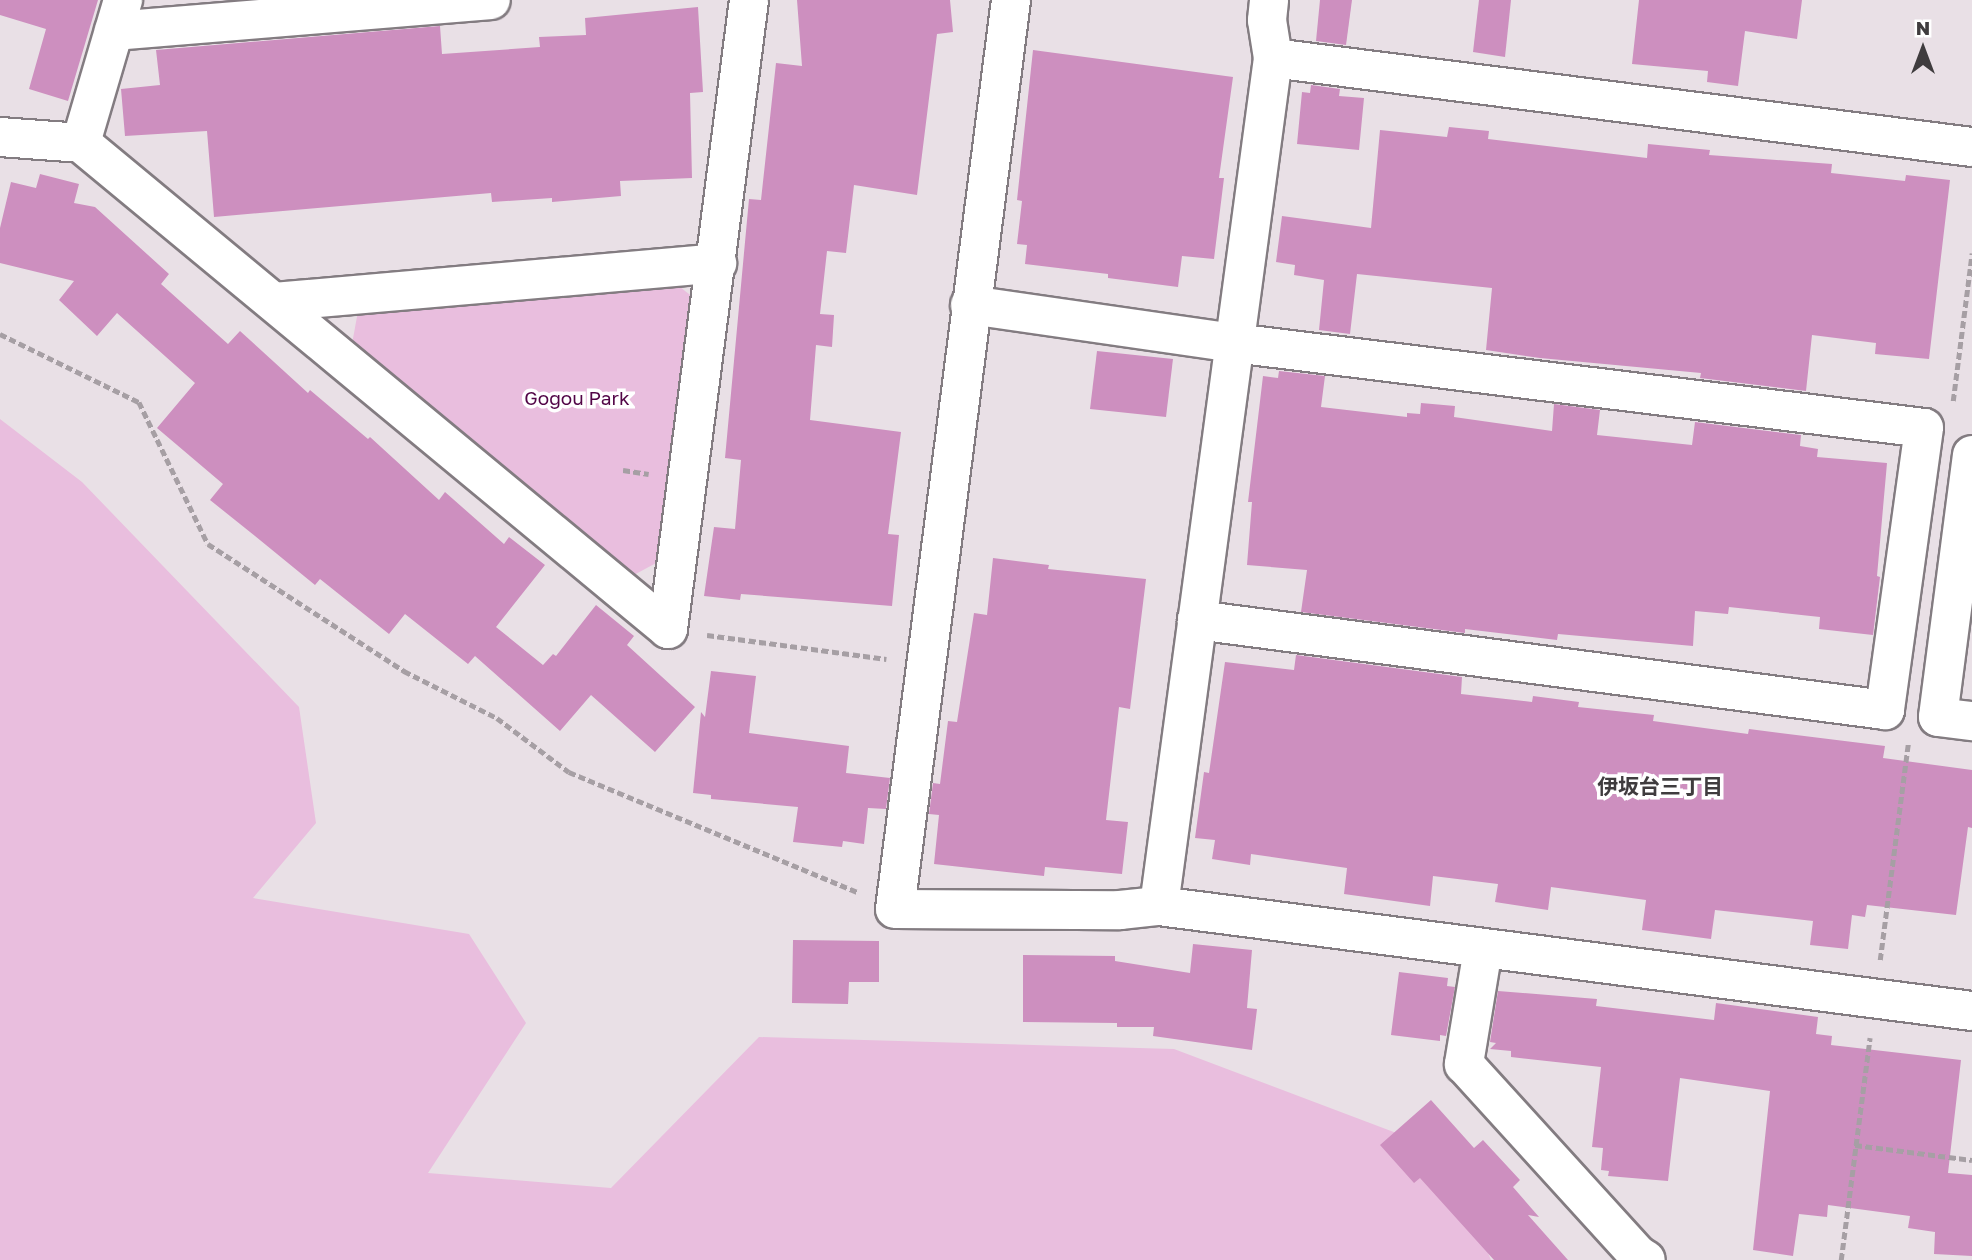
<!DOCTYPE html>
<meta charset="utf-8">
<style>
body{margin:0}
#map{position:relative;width:1972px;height:1260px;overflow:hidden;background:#e9e0e6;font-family:"Golos Text","Noto Sans JP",sans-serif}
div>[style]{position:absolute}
.green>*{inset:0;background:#e9bede}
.building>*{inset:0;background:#cd8fbf}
.path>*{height:4.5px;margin-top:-2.25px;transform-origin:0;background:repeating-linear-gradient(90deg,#a69fa4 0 7px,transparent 0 10.5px)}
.roads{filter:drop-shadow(2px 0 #837c81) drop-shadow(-2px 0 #837c81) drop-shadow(0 2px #837c81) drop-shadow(0 -2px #837c81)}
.minor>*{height:38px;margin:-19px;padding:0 19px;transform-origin:19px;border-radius:19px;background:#fff}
span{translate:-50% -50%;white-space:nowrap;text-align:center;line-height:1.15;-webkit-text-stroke:7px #fff;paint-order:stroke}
.park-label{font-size:19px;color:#520547}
.neighbourhood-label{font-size:21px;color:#3f3c3e;font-weight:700}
.north{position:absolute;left:1888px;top:14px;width:70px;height:70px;-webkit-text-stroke:5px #fff;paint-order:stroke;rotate:0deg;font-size:19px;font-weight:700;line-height:28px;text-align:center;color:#3f3c3e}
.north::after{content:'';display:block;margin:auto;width:24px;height:32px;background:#3f3c3e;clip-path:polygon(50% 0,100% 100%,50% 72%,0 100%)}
</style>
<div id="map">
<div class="green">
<div style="clip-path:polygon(680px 287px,694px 298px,658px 562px,632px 576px,352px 344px,358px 311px)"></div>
<div style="clip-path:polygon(0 419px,82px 482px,299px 707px,316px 823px,253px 898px,469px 934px,526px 1023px,428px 1173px,611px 1188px,759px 1037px,1174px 1049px,1444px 1151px,1491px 1260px,0 1260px)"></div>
</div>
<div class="building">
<div style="clip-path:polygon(0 0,98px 0,68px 101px,29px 89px,46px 29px,0 15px)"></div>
<div style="clip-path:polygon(797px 0,950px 0,953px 32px,937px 34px,917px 195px,854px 185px,846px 253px,827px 251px,820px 314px,834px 315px,832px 347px,816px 345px,810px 420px,901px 432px,888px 534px,899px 535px,892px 606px,741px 594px,740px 600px,704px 596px,714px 527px,735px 529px,741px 460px,725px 458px,749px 199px,761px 200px,776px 63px,802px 66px)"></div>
<div style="clip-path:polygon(1320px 0,1352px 0,1346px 45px,1316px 41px)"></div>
<div style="clip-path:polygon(1479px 0,1511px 0,1505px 57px,1473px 52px)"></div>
<div style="clip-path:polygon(1639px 0,1802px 0,1797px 39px,1745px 31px,1738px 86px,1707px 82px,1708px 71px,1632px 64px)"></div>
<div style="clip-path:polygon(698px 7px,703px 92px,690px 93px,692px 178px,620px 181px,621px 196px,552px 202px,552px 198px,492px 202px,491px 193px,214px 217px,207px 131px,125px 136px,121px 89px,160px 85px,156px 50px,440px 26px,442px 54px,540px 47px,539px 37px,586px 35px,585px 18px)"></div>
<div style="clip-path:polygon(1033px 50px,1233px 77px,1219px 178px,1224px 178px,1214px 259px,1182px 256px,1178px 287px,1108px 278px,1108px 274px,1025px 264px,1027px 245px,1017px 244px,1022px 201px,1017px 200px)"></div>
<div style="clip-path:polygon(1311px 85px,1340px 89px,1339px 96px,1364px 98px,1359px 150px,1297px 144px,1302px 92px,1310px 93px)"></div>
<div style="clip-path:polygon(1449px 127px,1489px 131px,1488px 139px,1647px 158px,1648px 144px,1710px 150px,1709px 155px,1832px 164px,1831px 173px,1905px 181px,1906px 175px,1950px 180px,1929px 359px,1875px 354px,1876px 343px,1812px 335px,1806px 391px,1700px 378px,1701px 373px,1540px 358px,1486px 350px,1492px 288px,1357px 274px,1350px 334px,1319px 330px,1324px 280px,1294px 275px,1295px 265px,1276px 262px,1282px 216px,1371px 228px,1380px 130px,1447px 137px)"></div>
<div style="clip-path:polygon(40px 174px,79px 184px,74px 203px,95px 207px,169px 274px,161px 284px,228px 344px,240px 331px,308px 393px,310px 390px,368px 439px,370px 437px,439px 500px,445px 492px,504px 544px,509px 537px,545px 565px,496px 627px,543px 665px,553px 654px,556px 656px,596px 605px,634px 636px,627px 645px,695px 707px,655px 752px,591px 695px,560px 731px,475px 656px,468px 664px,405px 614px,389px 634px,320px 579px,315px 585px,255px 536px,210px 500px,223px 484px,157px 428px,195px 383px,117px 313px,97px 336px,59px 300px,74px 281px,0 263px,0 228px,11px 182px,36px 188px)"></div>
<div style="clip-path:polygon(1097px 351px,1173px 359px,1166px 417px,1090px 409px)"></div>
<div style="clip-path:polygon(1279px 371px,1325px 376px,1321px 407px,1407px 417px,1407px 413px,1420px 414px,1421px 403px,1455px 406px,1454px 417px,1552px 431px,1554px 404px,1600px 410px,1597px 435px,1692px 445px,1695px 422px,1801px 435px,1800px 446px,1818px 449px,1817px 457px,1887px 463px,1877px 576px,1880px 577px,1873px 635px,1819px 629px,1820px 617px,1729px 607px,1728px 614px,1695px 611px,1693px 646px,1558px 634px,1557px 640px,1465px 629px,1465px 633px,1301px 612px,1307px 570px,1247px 565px,1252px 502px,1248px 502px,1263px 376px,1278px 378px)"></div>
<div style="clip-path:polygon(993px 558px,1049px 565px,1048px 569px,1146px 579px,1130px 709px,1119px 707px,1106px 820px,1128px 822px,1122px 874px,1045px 867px,1044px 876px,934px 864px,939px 815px,929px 814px,933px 783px,940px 784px,948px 721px,957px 722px,974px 613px,987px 615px)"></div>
<div style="clip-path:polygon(1296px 655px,1462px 677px,1461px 694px,1532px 702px,1533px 696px,1579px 702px,1578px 707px,1654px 715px,1653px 721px,1748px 734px,1749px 729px,1885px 746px,1883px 758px,1972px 770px,1972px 828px,1968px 827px,1956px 915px,1867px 905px,1865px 917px,1852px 915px,1848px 949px,1810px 945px,1813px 921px,1715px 910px,1711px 939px,1642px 930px,1646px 900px,1551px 887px,1548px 910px,1495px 902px,1498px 884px,1433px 876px,1430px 906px,1344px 894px,1347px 868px,1251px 854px,1250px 865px,1212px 859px,1215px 840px,1195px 838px,1204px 772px,1209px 773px,1225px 662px,1294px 670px)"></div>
<div style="clip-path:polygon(711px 671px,756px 676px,749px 733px,849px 746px,846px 773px,890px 778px,886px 809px,868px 808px,864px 844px,843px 841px,842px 847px,793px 842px,798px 807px,711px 799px,711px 795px,693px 793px,701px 712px,705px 717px)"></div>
<div style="clip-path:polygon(793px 940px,879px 941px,879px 982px,849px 982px,848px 1004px,792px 1003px)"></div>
<div style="clip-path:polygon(1193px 944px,1252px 950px,1247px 1008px,1257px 1009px,1252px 1050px,1153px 1036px,1154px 1027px,1117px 1027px,1117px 1023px,1023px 1022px,1023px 955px,1115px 956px,1115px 961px,1190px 973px)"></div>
<div style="clip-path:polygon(1399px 972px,1448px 978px,1447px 986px,1455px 987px,1446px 1036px,1440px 1035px,1440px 1041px,1391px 1035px)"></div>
<div style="clip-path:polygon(1498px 991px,1597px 999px,1596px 1006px,1714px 1020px,1716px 1003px,1818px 1017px,1816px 1034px,1832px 1036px,1831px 1045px,1961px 1060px,1948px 1173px,1972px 1175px,1972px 1256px,1934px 1254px,1935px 1232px,1908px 1228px,1910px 1216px,1828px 1205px,1827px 1217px,1799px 1214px,1793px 1256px,1753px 1250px,1770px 1091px,1680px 1078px,1668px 1181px,1608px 1176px,1609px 1171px,1601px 1170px,1603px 1148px,1592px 1147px,1601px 1067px,1511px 1057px,1511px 1051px,1490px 1049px,1496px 1043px,1490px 1042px)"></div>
<div style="clip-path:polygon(1431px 1100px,1474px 1148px,1483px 1140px,1520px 1180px,1513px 1187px,1539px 1217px,1528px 1215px,1568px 1260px,1494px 1260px,1420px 1178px,1414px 1183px,1380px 1145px)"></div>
</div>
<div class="path">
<div style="left:0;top:334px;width:155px;rotate:26.1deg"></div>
<div style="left:139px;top:402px;width:158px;rotate:64.1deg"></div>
<div style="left:208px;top:544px;width:234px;rotate:32.9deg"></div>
<div style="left:404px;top:671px;width:104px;rotate:26.8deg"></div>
<div style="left:497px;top:718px;width:90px;rotate:36.9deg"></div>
<div style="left:569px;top:772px;width:312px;rotate:22.6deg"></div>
<div style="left:1953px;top:401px;width:149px;rotate:-82.7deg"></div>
<div style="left:623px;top:470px;width:26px;rotate:9deg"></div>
<div style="left:707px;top:635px;width:181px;rotate:7.6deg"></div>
<div style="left:1880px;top:960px;width:219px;rotate:-82.6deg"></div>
<div style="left:1855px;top:1145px;width:118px;rotate:7.3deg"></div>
<div style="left:1841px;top:1260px;width:224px;rotate:-82.6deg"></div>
</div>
<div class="roads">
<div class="minor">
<div style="left:123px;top:0;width:149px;rotate:106.4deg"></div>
<div style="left:81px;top:143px;width:762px;rotate:39.62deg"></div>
<div style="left:1011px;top:0;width:916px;rotate:97.27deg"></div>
<div style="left:895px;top:909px;width:225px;rotate:0.3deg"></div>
<div style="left:1120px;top:910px;width:39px;rotate:-6deg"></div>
<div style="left:1159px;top:906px;width:820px;rotate:7.36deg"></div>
<div style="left:114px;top:31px;width:378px;rotate:-4.7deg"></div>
<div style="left:1273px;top:58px;width:705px;rotate:7.26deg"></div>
<div style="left:0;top:137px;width:81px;rotate:4.2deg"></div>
<div style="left:274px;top:302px;width:445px;rotate:-5deg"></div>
<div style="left:970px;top:305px;width:267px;rotate:8.2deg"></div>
<div style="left:1234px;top:343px;width:695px;rotate:7.02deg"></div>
<div style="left:1924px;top:428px;width:285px;rotate:97.9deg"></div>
<div style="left:1885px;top:710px;width:694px;rotate:-172.55deg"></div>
<div style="left:1972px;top:455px;width:264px;rotate:97.4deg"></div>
<div style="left:1938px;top:717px;width:34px;rotate:7deg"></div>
<div style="left:668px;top:629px;width:634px;rotate:-82.66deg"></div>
<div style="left:1159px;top:906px;width:856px;rotate:-82.34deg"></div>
<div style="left:1273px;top:58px;width:38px;rotate:-99deg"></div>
<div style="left:1267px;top:20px;width:20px;rotate:-84deg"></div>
<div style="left:1483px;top:949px;width:117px;rotate:99.4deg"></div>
<div style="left:1464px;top:1064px;width:258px;rotate:47.7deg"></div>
<div style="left:1638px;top:1255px;width:9px;rotate:32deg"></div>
</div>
</div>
<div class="park-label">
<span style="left:577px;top:398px">Gogou Park</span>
</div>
<div class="neighbourhood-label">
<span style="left:1660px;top:786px">伊坂台三丁目</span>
</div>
<div class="north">N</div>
</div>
